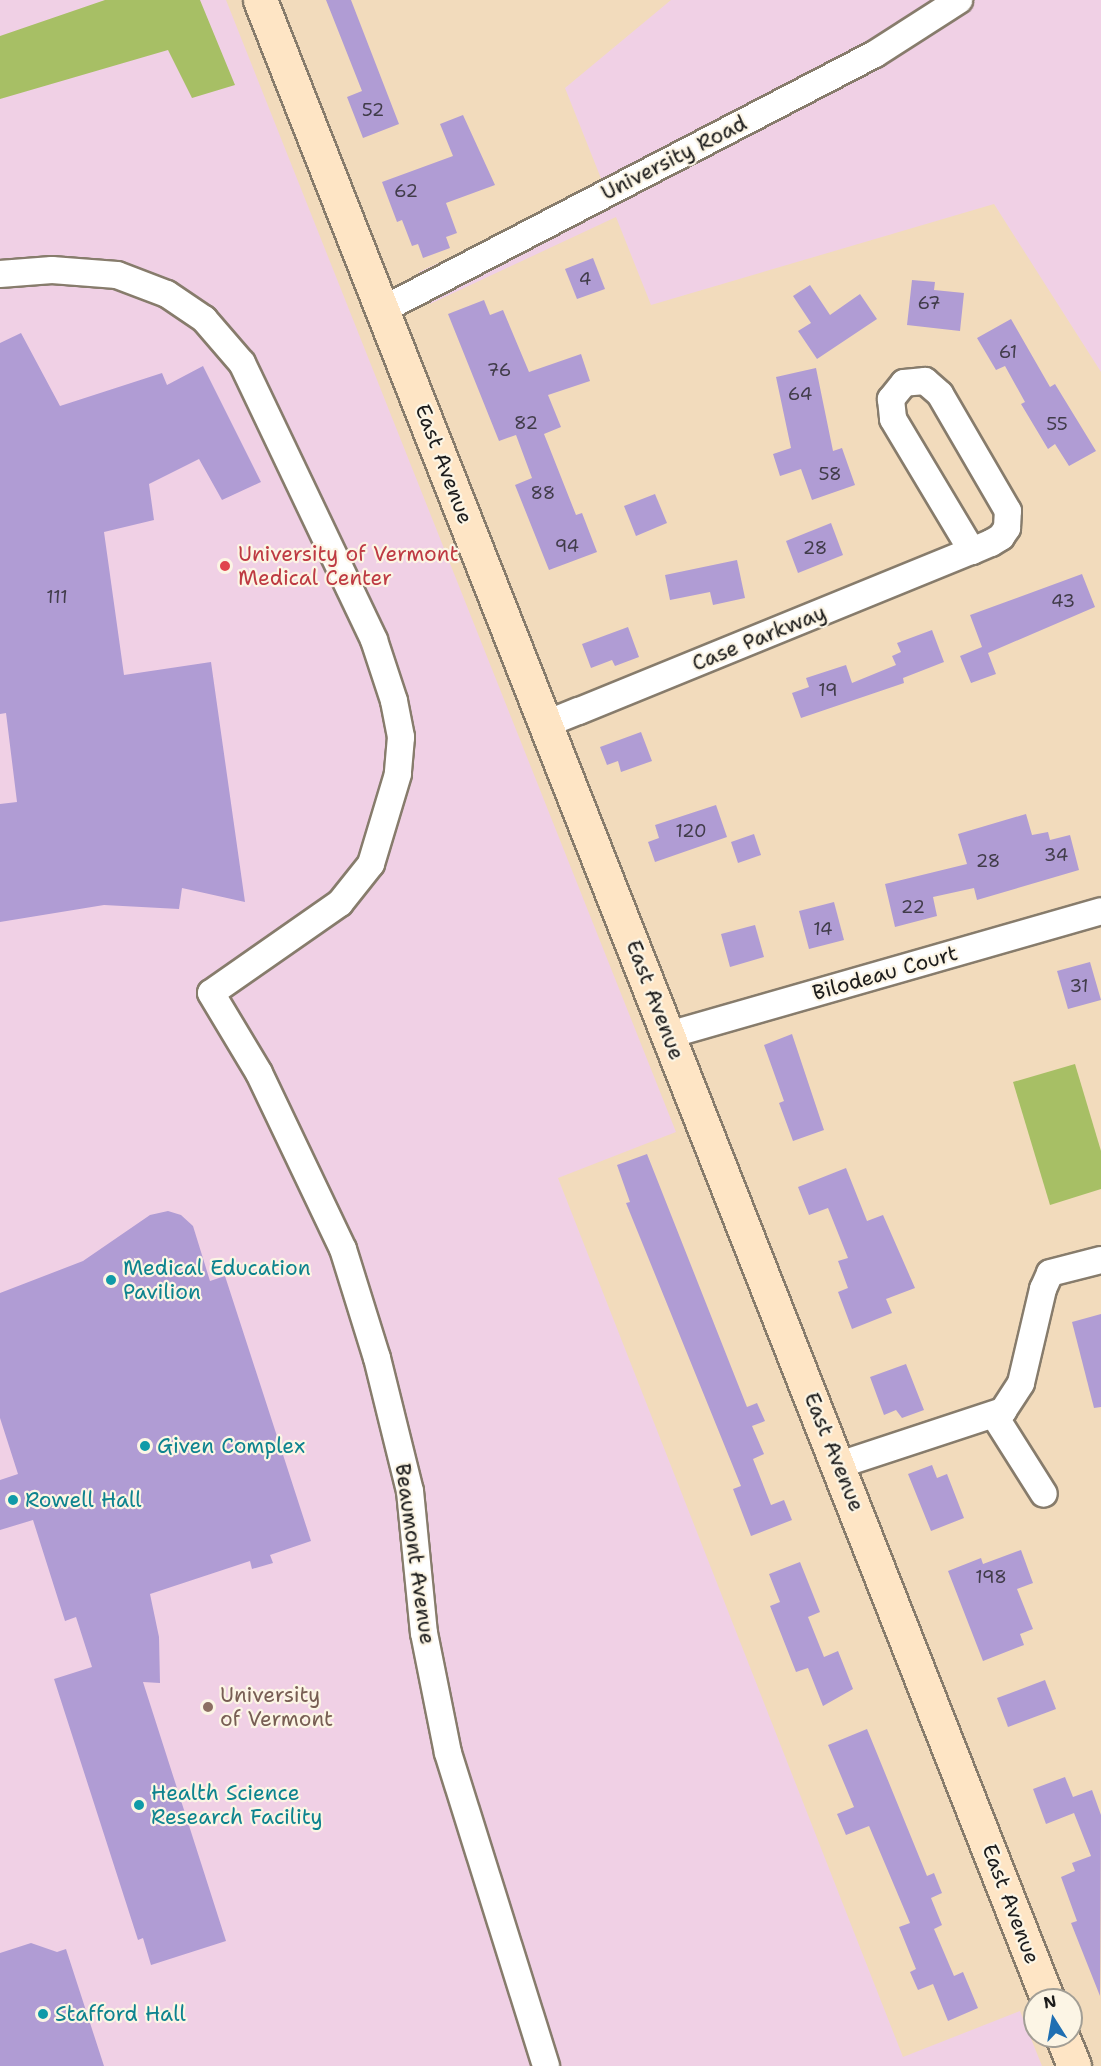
<!DOCTYPE html>
<style>
body{margin:0}
#map{position:relative;width:1101px;height:2066px;overflow:hidden;background:#f2dbbc;font-family:"Shantell Sans",sans-serif}
div>[style]{position:absolute}
.built>*{inset:0;background:#f0d0e5}
.green>*{inset:0;background:#a7bf65}
.building>*{inset:0;background:#b09cd4}
.roads{filter:drop-shadow(2px 0 #877c6c) drop-shadow(-2px 0 #877c6c) drop-shadow(0 2px #877c6c) drop-shadow(0 -2px #877c6c)}
.street>*{height:26px;margin:-13px;padding:0 13px;transform-origin:13px;border-radius:13px;background:#fff}
.secondary>*{height:33px;margin:-16.5px;padding:0 16.5px;transform-origin:16.5px;border-radius:16.5px;background:#fee5c5}
.dots>*{width:16px;height:16px;translate:-50% -50%;box-sizing:border-box;border:3px solid #fcf5e5;border-radius:50%}
span{translate:-50% -50%;white-space:nowrap;text-align:center;line-height:1.15;-webkit-text-stroke:4.5px #fcf5e5;paint-order:stroke}
.number-label{font-size:18px;color:#413c4a}
.number-label span{-webkit-text-stroke-width:0}
.street-label{font-size:21px;color:#1c1c1c}
.health-label{font-size:21px;color:#be3a42}
.left{translate:0 -50%;text-align:left}
.culture-label{font-size:21px;color:#0d838f}
.education-label{font-size:21px;color:#785e54}
.north{position:absolute;left:1023px;top:1988px;width:60px;height:60px;box-sizing:border-box;background:#fcf5e5;border:2px solid #a29e95;border-radius:50%;rotate:349deg;font-size:16px;font-weight:700;line-height:24px;text-align:center;color:#1c1c1c}
.north::after{content:'';display:block;margin:auto;width:21px;height:27px;background:#1f6fb2;clip-path:polygon(50% 0,100% 100%,50% 72%,0 100%)}
</style>
<div id="map">
<div class="built">
<div style="clip-path:polygon(0 0,226px 0,676px 1132px,558px 1178px,903px 2057px,1020px 2011px,1042px 2066px,0 2066px)"></div>
<div style="clip-path:polygon(671px 0,1101px 0,1101px 372px,994px 204px,651px 305px,616px 217px,430px 304px,419px 272px,604px 186px,565px 88px)"></div>
</div>
<div class="green">
<div style="clip-path:polygon(105px 0,200px 0,235px 85px,192px 98px,168px 50px,0 99px,0 36px)"></div>
<div style="clip-path:polygon(1075px 1064px,1101px 1151px,1101px 1189px,1050px 1205px,1013px 1082px)"></div>
</div>
<div class="building">
<div style="clip-path:polygon(326px 0,351px 0,399px 124px,363px 138px,347px 97px,362px 91px)"></div>
<div style="clip-path:polygon(463px 115px,495px 185px,446px 203px,457px 233px,446px 237px,450px 248px,423px 258px,418px 244px,412px 246px,402px 220px,397px 222px,382px 182px,453px 156px,440px 124px)"></div>
<div style="clip-path:polygon(593px 258px,605px 289px,577px 299px,565px 269px)"></div>
<div style="clip-path:polygon(912px 280px,935px 282px,934px 290px,964px 293px,960px 331px,907px 325px)"></div>
<div style="clip-path:polygon(810px 285px,830px 315px,860px 294px,877px 319px,817px 359px,798px 331px,811px 323px,793px 296px)"></div>
<div style="clip-path:polygon(484px 300px,490px 315px,503px 310px,529px 372px,581px 354px,590px 381px,548px 395px,561px 427px,544px 434px,576px 515px,582px 513px,597px 552px,549px 570px,515px 485px,532px 478px,516px 435px,499px 441px,448px 314px)"></div>
<div style="clip-path:polygon(1011px 319px,1050px 387px,1055px 384px,1096px 451px,1069px 466px,1055px 444px,1048px 449px,1021px 404px,1025px 402px,1005px 366px,996px 370px,977px 338px)"></div>
<div style="clip-path:polygon(21px 333px,60px 406px,162px 373px,167px 385px,203px 366px,261px 482px,222px 500px,199px 459px,149px 484px,154px 520px,104px 532px,124px 675px,211px 662px,245px 902px,182px 888px,179px 909px,104px 905px,0 922px,0 804px,17px 802px,6px 713px,0 714px,0 343px)"></div>
<div style="clip-path:polygon(816px 368px,833px 451px,842px 448px,855px 485px,812px 500px,801px 469px,780px 476px,773px 454px,791px 448px,776px 377px)"></div>
<div style="clip-path:polygon(655px 494px,667px 523px,636px 536px,624px 506px)"></div>
<div style="clip-path:polygon(831px 523px,843px 555px,798px 573px,786px 541px)"></div>
<div style="clip-path:polygon(737px 560px,745px 598px,713px 605px,710px 592px,670px 600px,665px 575px)"></div>
<div style="clip-path:polygon(1082px 574px,1095px 607px,988px 653px,996px 674px,971px 683px,960px 656px,982px 647px,970px 615px)"></div>
<div style="clip-path:polygon(628px 627px,639px 657px,615px 666px,612px 660px,591px 668px,582px 644px)"></div>
<div style="clip-path:polygon(932px 630px,944px 662px,903px 678px,904px 683px,801px 718px,792px 693px,809px 687px,806px 678px,846px 665px,852px 683px,896px 665px,892px 656px,901px 652px,897px 643px)"></div>
<div style="clip-path:polygon(641px 732px,652px 761px,621px 772px,618px 761px,607px 765px,600px 747px)"></div>
<div style="clip-path:polygon(716px 805px,727px 837px,655px 862px,648px 842px,659px 838px,655px 825px)"></div>
<div style="clip-path:polygon(1026px 814px,1032px 835px,1048px 832px,1050px 840px,1070px 835px,1079px 870px,977px 900px,974px 888px,933px 897px,937px 916px,895px 927px,885px 884px,967px 864px,958px 834px)"></div>
<div style="clip-path:polygon(754px 834px,761px 855px,738px 863px,731px 842px)"></div>
<div style="clip-path:polygon(834px 902px,844px 940px,809px 949px,799px 911px)"></div>
<div style="clip-path:polygon(755px 925px,764px 957px,730px 967px,721px 934px)"></div>
<div style="clip-path:polygon(1090px 962px,1101px 1000px,1068px 1009px,1057px 971px)"></div>
<div style="clip-path:polygon(792px 1034px,824px 1130px,793px 1141px,779px 1103px,784px 1101px,764px 1045px)"></div>
<div style="clip-path:polygon(647px 1154px,747px 1407px,757px 1403px,765px 1421px,752px 1426px,764px 1454px,753px 1459px,771px 1505px,784px 1500px,792px 1520px,751px 1536px,733px 1489px,741px 1486px,626px 1203px,630px 1202px,617px 1165px)"></div>
<div style="clip-path:polygon(846px 1168px,867px 1221px,883px 1215px,915px 1288px,886px 1299px,892px 1313px,852px 1329px,838px 1292px,848px 1288px,838px 1261px,848px 1258px,828px 1208px,809px 1215px,798px 1187px)"></div>
<div style="clip-path:polygon(168px 1211px,181px 1215px,193px 1226px,210px 1281px,225px 1276px,311px 1541px,270px 1555px,273px 1563px,252px 1569px,250px 1561px,150px 1594px,159px 1637px,160px 1683px,143px 1682px,226px 1941px,151px 1965px,143px 1938px,138px 1940px,54px 1679px,92px 1667px,76px 1617px,65px 1621px,33px 1520px,0 1530px,0 1480px,18px 1474px,0 1418px,0 1293px,83px 1261px,150px 1215px)"></div>
<div style="clip-path:polygon(1101px 1314px,1101px 1407px,1094px 1408px,1072px 1322px)"></div>
<div style="clip-path:polygon(906px 1364px,924px 1410px,902px 1418px,896px 1410px,884px 1415px,870px 1377px)"></div>
<div style="clip-path:polygon(932px 1465px,937px 1478px,947px 1474px,964px 1518px,931px 1531px,908px 1474px)"></div>
<div style="clip-path:polygon(1021px 1550px,1033px 1583px,1017px 1589px,1033px 1629px,1020px 1634px,1024px 1645px,983px 1661px,948px 1571px,981px 1558px,983px 1564px)"></div>
<div style="clip-path:polygon(800px 1562px,820px 1612px,808px 1617px,824px 1657px,838px 1651px,853px 1689px,823px 1706px,808px 1668px,796px 1672px,770px 1606px,780px 1602px,769px 1574px)"></div>
<div style="clip-path:polygon(1045px 1680px,1056px 1709px,1008px 1727px,997px 1698px)"></div>
<div style="clip-path:polygon(867px 1729px,927px 1876px,934px 1873px,942px 1893px,931px 1898px,942px 1925px,934px 1929px,954px 1976px,963px 1972px,978px 2008px,948px 2021px,933px 1984px,918px 1990px,910px 1972px,916px 1969px,899px 1927px,910px 1923px,869px 1826px,846px 1835px,837px 1814px,854px 1807px,828px 1745px)"></div>
<div style="clip-path:polygon(1065px 1777px,1073px 1797px,1092px 1790px,1101px 1815px,1100px 1996px,1071px 1923px,1077px 1921px,1061px 1877px,1075px 1871px,1072px 1863px,1091px 1856px,1074px 1813px,1046px 1824px,1033px 1789px)"></div>
<div style="clip-path:polygon(31px 1943px,57px 1952px,66px 1949px,104px 2066px,0 2066px,0 1953px)"></div>
</div>
<div class="roads">
<div class="street">
<div style="left:0;top:274px;width:52px;rotate:-4.4deg"></div>
<div style="left:52px;top:270px;width:65px;rotate:4.4deg"></div>
<div style="left:117px;top:275px;width:53px;rotate:20.8deg"></div>
<div style="left:167px;top:294px;width:45px;rotate:34deg"></div>
<div style="left:204px;top:319px;width:58px;rotate:49.2deg"></div>
<div style="left:242px;top:363px;width:307px;rotate:64.5deg"></div>
<div style="left:374px;top:640px;width:64px;rotate:71.8deg"></div>
<div style="left:394px;top:701px;width:37px;rotate:79deg"></div>
<div style="left:401px;top:737px;width:37px;rotate:95deg"></div>
<div style="left:398px;top:774px;width:94px;rotate:106.7deg"></div>
<div style="left:371px;top:864px;width:50px;rotate:128.5deg"></div>
<div style="left:340px;top:903px;width:157px;rotate:145.1deg"></div>
<div style="left:211px;top:993px;width:93px;rotate:59deg"></div>
<div style="left:259px;top:1073px;width:195px;rotate:64.5deg"></div>
<div style="left:343px;top:1249px;width:114px;rotate:72.7deg"></div>
<div style="left:377px;top:1358px;width:137px;rotate:76.1deg"></div>
<div style="left:410px;top:1491px;width:143px;rotate:84.4deg"></div>
<div style="left:424px;top:1633px;width:122px;rotate:78.7deg"></div>
<div style="left:448px;top:1753px;width:328px;rotate:72.6deg"></div>
<div style="left:384px;top:309px;width:553px;rotate:-27.45deg"></div>
<div style="left:875px;top:54px;width:100px;rotate:-32.7deg"></div>
<div style="left:546px;top:724px;width:35px;rotate:-22deg"></div>
<div style="left:579px;top:711px;width:424px;rotate:-22.2deg"></div>
<div style="left:972px;top:551px;width:21px;rotate:-23deg"></div>
<div style="left:991px;top:543px;width:12px;rotate:-31deg"></div>
<div style="left:1001px;top:537px;width:11px;rotate:-56deg"></div>
<div style="left:1007px;top:528px;width:17px;rotate:-87deg"></div>
<div style="left:1008px;top:511px;width:135px;rotate:-120.2deg"></div>
<div style="left:940px;top:394px;width:20px;rotate:-139deg"></div>
<div style="left:925px;top:381px;width:21px;rotate:175deg"></div>
<div style="left:904px;top:383px;width:21px;rotate:129deg"></div>
<div style="left:891px;top:399px;width:20px;rotate:84deg"></div>
<div style="left:893px;top:419px;width:154px;rotate:59.1deg"></div>
<div style="left:669px;top:1035px;width:449px;rotate:-16deg"></div>
<div style="left:994px;top:1415px;width:93px;rotate:57.7deg"></div>
<div style="left:839px;top:1465px;width:173px;rotate:-18.2deg"></div>
<div style="left:1003px;top:1411px;width:33px;rotate:-57deg"></div>
<div style="left:1021px;top:1383px;width:97px;rotate:-76.8deg"></div>
<div style="left:1043px;top:1289px;width:17px;rotate:-66deg"></div>
<div style="left:1050px;top:1273px;width:53px;rotate:-14.3deg"></div>
</div>
<div class="secondary">
<div style="left:260px;top:0;width:2150px;rotate:68.5deg"></div>
<div style="left:1062px;top:2036px;width:32px;rotate:68deg"></div>
</div>
</div>
<div class="dots">
<div style="left:225px;top:566px;background:#e0444e"></div>
<div style="left:111px;top:1280px;background:#0f9aa8"></div>
<div style="left:145px;top:1446px;background:#0f9aa8"></div>
<div style="left:13px;top:1500px;background:#0f9aa8"></div>
<div style="left:208px;top:1707px;background:#8d6e63"></div>
<div style="left:139px;top:1805px;background:#0f9aa8"></div>
<div style="left:43px;top:2014px;background:#0f9aa8"></div>
</div>
<div class="number-label">
<span style="left:373px;top:110px">52</span>
<span style="left:406px;top:191px">62</span>
<span style="left:585px;top:279px">4</span>
<span style="left:929px;top:303px">67</span>
<span style="left:1008px;top:352px">61</span>
<span style="left:499px;top:370px">76</span>
<span style="left:800px;top:394px">64</span>
<span style="left:526px;top:423px">82</span>
<span style="left:1057px;top:424px">55</span>
<span style="left:830px;top:474px">58</span>
<span style="left:543px;top:493px">88</span>
<span style="left:567px;top:546px">94</span>
<span style="left:815px;top:548px">28</span>
<span style="left:57px;top:597px">111</span>
<span style="left:1063px;top:601px">43</span>
<span style="left:828px;top:690px">19</span>
<span style="left:691px;top:831px">120</span>
<span style="left:1056px;top:855px">34</span>
<span style="left:988px;top:861px">28</span>
<span style="left:913px;top:907px">22</span>
<span style="left:823px;top:929px">14</span>
<span style="left:1079px;top:986px">31</span>
<span style="left:991px;top:1577px">198</span>
</div>
<div class="street-label">
<span style="left:674px;top:158px;rotate:-27deg">University Road</span>
<span style="left:444px;top:464px;rotate:69deg">East Avenue</span>
<span style="left:759px;top:638px;rotate:-22deg">Case Parkway</span>
<span style="left:885px;top:973px;rotate:-16deg">Bilodeau Court</span>
<span style="left:655px;top:1000px;rotate:69deg">East Avenue</span>
<span style="left:834px;top:1452px;rotate:68deg">East Avenue</span>
<span style="left:415px;top:1554px;rotate:82deg">Beaumont Avenue</span>
<span style="left:1011px;top:1904px;rotate:69deg">East Avenue</span>
</div>
<div class="health-label">
<span class="left" style="left:238px;top:566px">University of Vermont<br>Medical Center</span>
</div>
<div class="culture-label">
<span class="left" style="left:123px;top:1280px">Medical Education<br>Pavilion</span>
<span class="left" style="left:157px;top:1446px">Given Complex</span>
<span class="left" style="left:25px;top:1500px">Rowell Hall</span>
<span class="left" style="left:151px;top:1805px">Health Science<br>Research Facility</span>
<span class="left" style="left:55px;top:2014px">Stafford Hall</span>
</div>
<div class="education-label">
<span class="left" style="left:220px;top:1707px">University<br>of Vermont</span>
</div>
<div class="north">N</div>
</div>
